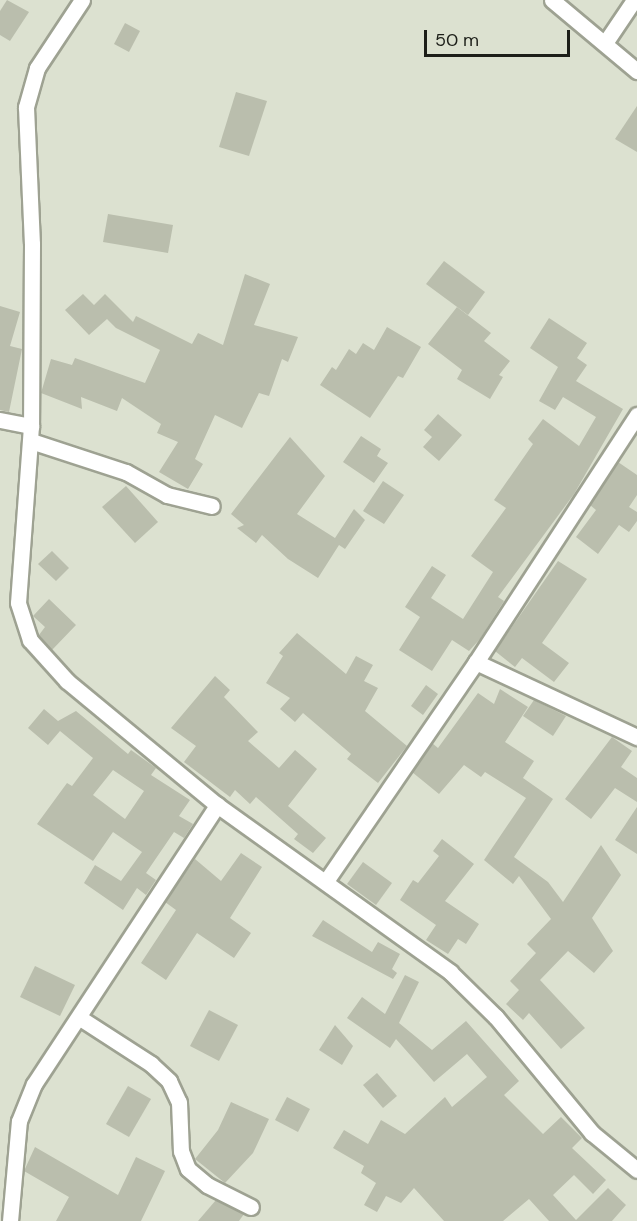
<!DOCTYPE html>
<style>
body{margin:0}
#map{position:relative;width:637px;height:1221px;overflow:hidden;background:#dce1d0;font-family:"DM Sans",sans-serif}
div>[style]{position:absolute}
.building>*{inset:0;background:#babead}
.roads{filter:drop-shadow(2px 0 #9ea292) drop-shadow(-2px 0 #9ea292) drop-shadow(0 2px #9ea292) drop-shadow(0 -2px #9ea292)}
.street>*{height:15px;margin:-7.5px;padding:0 7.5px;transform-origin:7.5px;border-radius:7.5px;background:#fff}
span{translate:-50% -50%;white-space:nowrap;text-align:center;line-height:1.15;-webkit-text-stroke:6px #dce1d0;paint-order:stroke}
.scale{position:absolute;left:424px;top:30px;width:146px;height:27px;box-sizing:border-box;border:3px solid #1d1f19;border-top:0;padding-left:8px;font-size:18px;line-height:21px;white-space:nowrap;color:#1d1f19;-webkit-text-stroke:4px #dce1d0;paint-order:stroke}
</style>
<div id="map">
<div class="building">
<div style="clip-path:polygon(7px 0,29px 12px,10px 41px,0 35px,0 11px)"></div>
<div style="clip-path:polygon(125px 23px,140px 31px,129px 52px,114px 44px)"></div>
<div style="clip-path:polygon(236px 92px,267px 101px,249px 156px,219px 147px)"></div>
<div style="clip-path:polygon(637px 106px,637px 152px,615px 139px)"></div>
<div style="clip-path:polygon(108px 214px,173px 225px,168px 253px,103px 242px)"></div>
<div style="clip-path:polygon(444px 261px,485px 292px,468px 315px,426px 284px)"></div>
<div style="clip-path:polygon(245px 274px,270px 284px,254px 325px,298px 337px,288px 362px,282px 359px,269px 396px,259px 393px,242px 428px,215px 415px,195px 459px,203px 464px,188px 489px,159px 472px,178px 442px,157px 433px,161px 424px,122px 398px,117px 411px,81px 397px,82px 409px,41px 393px,51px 359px,72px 365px,75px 358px,145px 383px,160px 350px,116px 328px,107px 319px,89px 335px,65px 310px,83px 294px,94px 305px,105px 294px,133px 322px,136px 316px,192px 344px,198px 333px,223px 345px)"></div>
<div style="clip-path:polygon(0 306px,20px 312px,10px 346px,22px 349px,9px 412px,0 410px)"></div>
<div style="clip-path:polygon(457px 307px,491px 333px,484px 341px,510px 361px,499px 375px,503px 377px,490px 399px,457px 379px,462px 370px,428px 344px)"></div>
<div style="clip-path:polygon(549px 318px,587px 343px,577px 358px,587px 365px,576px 381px,623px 409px,574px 494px,498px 597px,504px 601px,480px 639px,469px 651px,452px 640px,432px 671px,399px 650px,420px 617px,405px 607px,432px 566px,446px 575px,431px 598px,463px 619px,493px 572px,471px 556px,506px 508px,494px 500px,533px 444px,528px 439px,543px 419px,579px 446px,596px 417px,563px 397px,555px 410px,539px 401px,558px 367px,530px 348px)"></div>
<div style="clip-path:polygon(387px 327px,421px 347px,403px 378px,398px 376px,370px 418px,320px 385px,332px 367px,336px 370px,349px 349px,356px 354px,363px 343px,374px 350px)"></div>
<div style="clip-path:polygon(438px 414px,462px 435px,439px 461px,423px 447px,432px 437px,424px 430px)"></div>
<div style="clip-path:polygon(361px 436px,381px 449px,377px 456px,388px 463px,374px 483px,343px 462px)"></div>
<div style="clip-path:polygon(290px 437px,325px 476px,297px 514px,335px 538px,354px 509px,365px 520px,345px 549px,339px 545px,318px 578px,288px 559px,262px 535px,256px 543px,237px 528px,244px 525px,231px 514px)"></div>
<div style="clip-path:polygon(618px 462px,637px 475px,637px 495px,629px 507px,637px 512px,637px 521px,629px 532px,619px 525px,598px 554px,576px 537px,596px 510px,590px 505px)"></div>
<div style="clip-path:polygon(383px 481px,404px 495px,384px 524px,363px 511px)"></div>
<div style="clip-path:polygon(126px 486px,158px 522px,135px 543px,102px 507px)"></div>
<div style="clip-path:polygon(52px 551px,69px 568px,56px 581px,38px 564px)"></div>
<div style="clip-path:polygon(558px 561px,587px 579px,542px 643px,569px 663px,554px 682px,522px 658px,515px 667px,495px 651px)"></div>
<div style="clip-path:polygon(49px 599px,76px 625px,52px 650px,39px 635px,45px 627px,33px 616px)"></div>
<div style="clip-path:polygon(297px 633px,346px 674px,356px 656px,373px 665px,364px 681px,378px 688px,365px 711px,407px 746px,378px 783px,347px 759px,351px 754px,303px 713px,295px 722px,280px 709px,290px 698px,266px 683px,283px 656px,279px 653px)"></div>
<div style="clip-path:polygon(215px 676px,230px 690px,224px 697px,258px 732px,248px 741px,279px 768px,295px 750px,317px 769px,288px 806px,326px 838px,313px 853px,294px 839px,298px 834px,256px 797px,250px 804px,235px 790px,230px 797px,184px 762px,196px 746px,171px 728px)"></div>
<div style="clip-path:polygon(426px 685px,438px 694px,423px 715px,411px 706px)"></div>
<div style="clip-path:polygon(500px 689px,528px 707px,505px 742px,534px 761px,523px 778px,553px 799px,514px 857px,548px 882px,563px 902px,601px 845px,621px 875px,592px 918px,613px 951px,594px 973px,568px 951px,540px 980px,585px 1028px,561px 1049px,529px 1013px,523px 1020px,506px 1004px,519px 990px,510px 981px,536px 953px,527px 944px,551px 919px,519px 876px,513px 884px,484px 860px,526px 798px,485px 772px,481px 777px,464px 765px,439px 794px,412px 772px,432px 743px,438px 748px,478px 693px,494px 704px)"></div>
<div style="clip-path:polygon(534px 700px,566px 716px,553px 736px,523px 716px)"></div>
<div style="clip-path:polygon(evenodd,44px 709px,58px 721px,76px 711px,128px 754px,131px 750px,156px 768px,151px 775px,190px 800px,179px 816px,193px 824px,184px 838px,174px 832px,146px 873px,156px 880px,146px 895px,137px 888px,123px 910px,84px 883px,95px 865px,121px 881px,142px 852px,113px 832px,93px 861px,37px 824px,67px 783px,72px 786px,93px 758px,60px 731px,48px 745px,28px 728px,44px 709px,113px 770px,144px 791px,125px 819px,93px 795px,113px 770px)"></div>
<div style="clip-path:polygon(612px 737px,632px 751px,621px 767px,637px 778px,637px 802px,615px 788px,591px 819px,565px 799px)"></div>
<div style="clip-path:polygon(637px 807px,637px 854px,615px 840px)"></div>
<div style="clip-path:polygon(442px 839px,474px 864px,445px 901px,479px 924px,466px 944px,458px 939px,448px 954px,426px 940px,436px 925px,400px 900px,413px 880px,418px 883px,439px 856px,433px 851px)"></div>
<div style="clip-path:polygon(241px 853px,262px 867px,230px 918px,251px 933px,234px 958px,197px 933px,166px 980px,141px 963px,176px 910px,165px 902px,195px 859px,221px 881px)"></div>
<div style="clip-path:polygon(363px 862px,392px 883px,376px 905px,347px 884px)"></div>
<div style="clip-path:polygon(323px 920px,372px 952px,378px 942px,400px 954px,392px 969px,397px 973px,393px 979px,312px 936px)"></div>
<div style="clip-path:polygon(35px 966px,75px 985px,60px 1016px,20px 997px)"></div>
<div style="clip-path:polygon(405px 975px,419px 982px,399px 1023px,432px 1050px,466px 1021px,519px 1081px,504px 1095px,543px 1134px,561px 1117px,582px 1138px,572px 1148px,606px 1180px,593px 1194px,574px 1175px,553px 1195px,576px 1220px,608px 1188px,626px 1205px,612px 1221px,549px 1221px,529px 1199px,503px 1221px,444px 1221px,414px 1188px,401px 1203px,386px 1196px,377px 1212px,364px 1205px,376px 1183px,361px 1173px,364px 1166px,333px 1148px,344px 1130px,368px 1144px,381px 1120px,405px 1134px,445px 1097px,452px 1107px,487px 1077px,467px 1054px,434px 1082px,396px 1039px,390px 1048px,347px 1018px,362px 997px,385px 1014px)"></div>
<div style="clip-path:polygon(209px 1010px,238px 1025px,219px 1061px,190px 1046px)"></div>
<div style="clip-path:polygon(335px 1025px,353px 1046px,342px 1065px,319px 1050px)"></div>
<div style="clip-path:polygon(377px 1073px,397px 1096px,383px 1108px,363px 1085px)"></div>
<div style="clip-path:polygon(128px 1086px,151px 1099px,129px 1137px,106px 1124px)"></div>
<div style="clip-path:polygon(287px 1097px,310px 1109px,298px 1132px,275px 1120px)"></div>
<div style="clip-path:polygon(231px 1102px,269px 1119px,253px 1153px,225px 1183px,195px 1159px,218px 1130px)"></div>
<div style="clip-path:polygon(35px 1147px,118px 1195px,136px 1157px,165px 1171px,141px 1221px,56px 1221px,69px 1197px,24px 1171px)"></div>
<div style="clip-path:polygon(216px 1200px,244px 1214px,239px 1221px,198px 1221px)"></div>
</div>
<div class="roads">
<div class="street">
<div style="left:82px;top:0;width:82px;rotate:123.5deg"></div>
<div style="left:37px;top:68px;width:41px;rotate:105.8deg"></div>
<div style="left:26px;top:107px;width:137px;rotate:87.5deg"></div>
<div style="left:32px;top:244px;width:182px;rotate:90.3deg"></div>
<div style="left:31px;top:426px;width:177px;rotate:94.2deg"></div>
<div style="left:18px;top:603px;width:39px;rotate:72deg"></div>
<div style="left:30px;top:640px;width:55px;rotate:47.9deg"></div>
<div style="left:67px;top:681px;width:195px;rotate:39.6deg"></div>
<div style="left:217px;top:805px;width:287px;rotate:35.6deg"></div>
<div style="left:450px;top:972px;width:64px;rotate:44.4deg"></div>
<div style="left:496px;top:1017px;width:151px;rotate:50.4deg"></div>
<div style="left:592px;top:1133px;width:58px;rotate:39.4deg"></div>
<div style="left:552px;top:0;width:111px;rotate:39.9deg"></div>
<div style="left:605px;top:43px;width:52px;rotate:-56deg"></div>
<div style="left:0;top:420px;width:32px;rotate:11deg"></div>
<div style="left:31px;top:441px;width:100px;rotate:18.1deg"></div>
<div style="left:126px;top:472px;width:47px;rotate:29.3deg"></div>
<div style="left:167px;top:495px;width:46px;rotate:13.7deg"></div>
<div style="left:476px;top:662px;width:178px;rotate:25deg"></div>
<div style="left:326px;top:881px;width:265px;rotate:-55.6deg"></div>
<div style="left:476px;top:662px;width:295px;rotate:-56.9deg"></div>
<div style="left:80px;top:1018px;width:85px;rotate:32.9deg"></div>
<div style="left:151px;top:1064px;width:25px;rotate:43deg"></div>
<div style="left:169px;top:1081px;width:23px;rotate:65deg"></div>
<div style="left:179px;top:1102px;width:49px;rotate:87.7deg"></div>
<div style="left:181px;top:1151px;width:19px;rotate:69deg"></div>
<div style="left:188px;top:1169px;width:25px;rotate:40deg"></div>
<div style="left:207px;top:1185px;width:49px;rotate:26.6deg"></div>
<div style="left:10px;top:1221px;width:100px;rotate:-84.9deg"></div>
<div style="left:19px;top:1121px;width:40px;rotate:-68deg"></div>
<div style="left:34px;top:1084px;width:334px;rotate:-56.7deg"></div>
</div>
</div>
<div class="scale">50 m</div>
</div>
